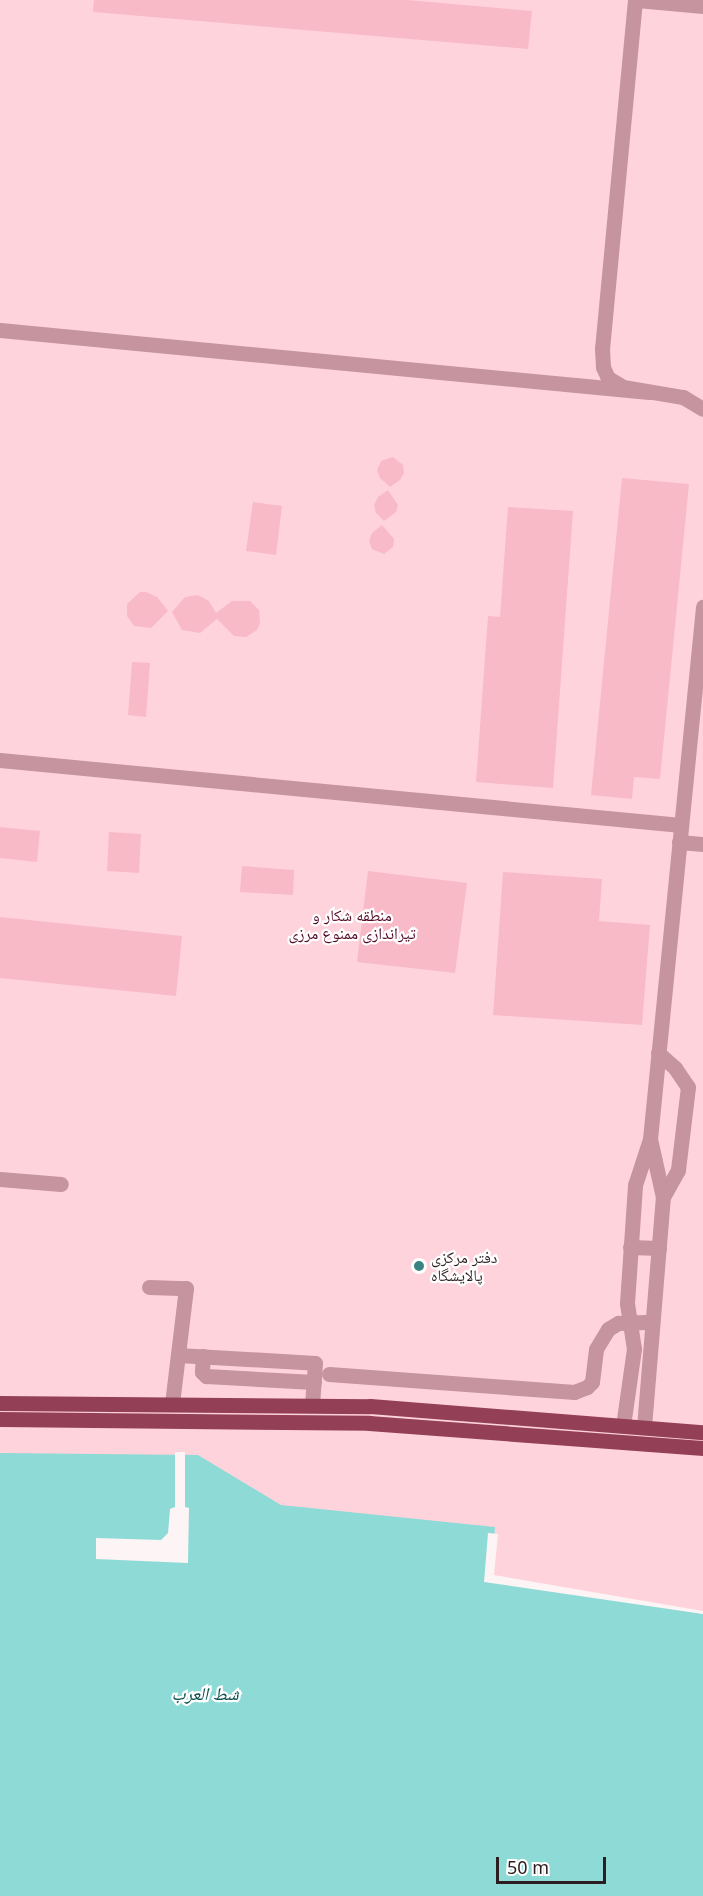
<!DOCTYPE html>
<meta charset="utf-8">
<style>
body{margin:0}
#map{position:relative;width:703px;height:1896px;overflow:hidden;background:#fcf4f5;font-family:"Noto Sans","Noto Naskh Arabic",sans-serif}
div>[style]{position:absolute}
.green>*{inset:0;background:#ffd3dc}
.water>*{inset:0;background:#8edad6}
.pier>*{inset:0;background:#fcf4f5}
.building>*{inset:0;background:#f9bac7}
.minor>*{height:15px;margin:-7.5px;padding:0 7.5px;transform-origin:7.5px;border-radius:7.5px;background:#c5949e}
.major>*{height:15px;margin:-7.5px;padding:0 7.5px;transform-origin:7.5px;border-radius:7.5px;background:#934057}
.dots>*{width:16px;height:16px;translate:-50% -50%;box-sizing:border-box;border:3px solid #fff;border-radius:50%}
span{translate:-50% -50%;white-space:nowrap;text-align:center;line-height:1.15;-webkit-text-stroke:4.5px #fff;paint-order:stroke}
.park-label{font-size:16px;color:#510824}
.poi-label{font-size:16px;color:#2b1d20}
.left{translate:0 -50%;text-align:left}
.water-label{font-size:18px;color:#084e4c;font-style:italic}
.scale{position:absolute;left:496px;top:1857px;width:110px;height:27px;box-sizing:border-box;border:3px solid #2b1d20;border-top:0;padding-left:8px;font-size:18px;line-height:21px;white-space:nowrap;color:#2b1d20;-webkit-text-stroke:4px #fff;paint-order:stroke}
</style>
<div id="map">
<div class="green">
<div style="clip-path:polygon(0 0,703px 0,703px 1896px,0 1849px)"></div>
</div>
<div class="water">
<div style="clip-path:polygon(0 1453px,198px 1455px,281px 1505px,495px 1527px,491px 1578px,703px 1614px,703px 1896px,0 1896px)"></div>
</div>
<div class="pier">
<div style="clip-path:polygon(175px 1452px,185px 1452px,185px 1507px,189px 1508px,188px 1563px,96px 1559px,96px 1538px,161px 1540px,168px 1533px,170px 1509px,175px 1507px)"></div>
<div style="clip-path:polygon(488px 1533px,498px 1534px,494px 1575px,703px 1611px,703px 1614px,484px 1582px)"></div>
</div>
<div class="building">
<div style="clip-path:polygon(94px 0,407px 0,532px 11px,528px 49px,93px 12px)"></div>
<div style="clip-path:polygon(393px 457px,403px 465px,404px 473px,400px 480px,390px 487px,380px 478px,377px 470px,381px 461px)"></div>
<div style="clip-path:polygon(622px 478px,689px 484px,660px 779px,634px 777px,632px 799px,591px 795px)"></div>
<div style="clip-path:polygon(388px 490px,398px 505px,396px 512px,384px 521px,376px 513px,374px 505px,378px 497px)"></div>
<div style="clip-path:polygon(253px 502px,282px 506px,276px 555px,246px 551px)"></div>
<div style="clip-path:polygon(508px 507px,573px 511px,553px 788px,476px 782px,488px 616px,500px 617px)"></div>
<div style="clip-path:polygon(382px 525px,394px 539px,393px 547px,384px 554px,372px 549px,369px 541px,372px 533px)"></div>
<div style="clip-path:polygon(140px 592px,146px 592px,157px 597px,168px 611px,151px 628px,134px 626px,127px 616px,127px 604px)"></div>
<div style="clip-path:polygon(198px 595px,209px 601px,216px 613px,232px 601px,250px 601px,259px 610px,260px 623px,257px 630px,246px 637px,234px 636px,217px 619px,200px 633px,182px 630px,172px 612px,185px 597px)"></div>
<div style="clip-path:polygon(132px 662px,150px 663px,146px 717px,128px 715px)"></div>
<div style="clip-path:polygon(0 827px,40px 831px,37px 862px,0 858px)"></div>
<div style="clip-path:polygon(109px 832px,141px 834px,139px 873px,107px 871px)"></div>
<div style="clip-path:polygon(242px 866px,294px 870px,293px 895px,240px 892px)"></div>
<div style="clip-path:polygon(368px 871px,467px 883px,455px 973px,357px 962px)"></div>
<div style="clip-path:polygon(503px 872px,602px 879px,599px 921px,650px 925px,642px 1025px,493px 1015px)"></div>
<div style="clip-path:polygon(0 917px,182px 936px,176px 996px,0 978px)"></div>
</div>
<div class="minor">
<div style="left:635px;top:0;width:350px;rotate:95.4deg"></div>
<div style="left:602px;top:348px;width:19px;rotate:87deg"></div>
<div style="left:603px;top:367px;width:12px;rotate:66deg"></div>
<div style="left:608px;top:378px;width:17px;rotate:31deg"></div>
<div style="left:623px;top:387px;width:61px;rotate:9.5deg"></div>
<div style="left:683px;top:397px;width:23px;rotate:31deg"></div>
<div style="left:637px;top:0;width:66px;rotate:5.2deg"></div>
<div style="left:0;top:330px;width:652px;rotate:5.46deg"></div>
<div style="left:0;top:760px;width:684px;rotate:5.45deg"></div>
<div style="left:679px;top:842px;width:24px;rotate:5deg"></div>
<div style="left:658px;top:1053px;width:23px;rotate:41deg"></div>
<div style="left:675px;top:1068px;width:23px;rotate:56deg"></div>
<div style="left:688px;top:1087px;width:84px;rotate:96.9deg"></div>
<div style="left:678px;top:1170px;width:31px;rotate:119deg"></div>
<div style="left:0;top:1179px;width:61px;rotate:4.7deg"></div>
<div style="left:630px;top:1247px;width:29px;rotate:2deg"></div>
<div style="left:149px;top:1287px;width:37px;rotate:2deg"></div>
<div style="left:186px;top:1288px;width:117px;rotate:96.9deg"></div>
<div style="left:178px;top:1355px;width:137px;rotate:3.3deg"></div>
<div style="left:315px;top:1363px;width:42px;rotate:94.1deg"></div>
<div style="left:203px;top:1356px;width:16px;rotate:94deg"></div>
<div style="left:202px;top:1372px;width:6px;rotate:45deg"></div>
<div style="left:206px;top:1376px;width:108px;rotate:3.2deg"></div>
<div style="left:329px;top:1374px;width:246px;rotate:4.2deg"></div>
<div style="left:574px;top:1392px;width:14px;rotate:-21deg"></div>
<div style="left:587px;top:1387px;width:7px;rotate:-45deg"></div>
<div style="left:592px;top:1382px;width:33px;rotate:-83deg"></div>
<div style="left:596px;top:1349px;width:23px;rotate:-59deg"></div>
<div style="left:608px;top:1329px;width:12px;rotate:-31deg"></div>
<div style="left:618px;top:1323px;width:34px;rotate:-2deg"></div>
<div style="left:623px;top:1426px;width:78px;rotate:-81.9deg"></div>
<div style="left:634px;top:1349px;width:47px;rotate:-98.7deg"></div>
<div style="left:627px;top:1303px;width:118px;rotate:-86.1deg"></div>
<div style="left:635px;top:1185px;width:48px;rotate:-71.9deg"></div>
<div style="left:650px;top:1139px;width:535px;rotate:-84.31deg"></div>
<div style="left:644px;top:1427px;width:231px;rotate:-85.3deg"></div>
<div style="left:663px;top:1197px;width:59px;rotate:-102.6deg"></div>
</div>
<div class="major">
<div style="left:0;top:1403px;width:370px;rotate:0.5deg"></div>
<div style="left:370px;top:1406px;width:334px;rotate:4.5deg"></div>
<div style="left:0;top:1419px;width:369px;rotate:0.6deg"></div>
<div style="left:369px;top:1423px;width:335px;rotate:4.3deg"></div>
</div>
<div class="dots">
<div style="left:419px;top:1266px;background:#3b8380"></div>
</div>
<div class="park-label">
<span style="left:352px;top:924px">منطقه شکار و<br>تیراندازی ممنوع مرزی</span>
</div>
<div class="poi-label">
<span class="left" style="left:431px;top:1266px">دفتر مرکزی<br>پالایشگاه</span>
</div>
<div class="water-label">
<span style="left:205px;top:1693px">شط العرب</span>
</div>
<div class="scale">50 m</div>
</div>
